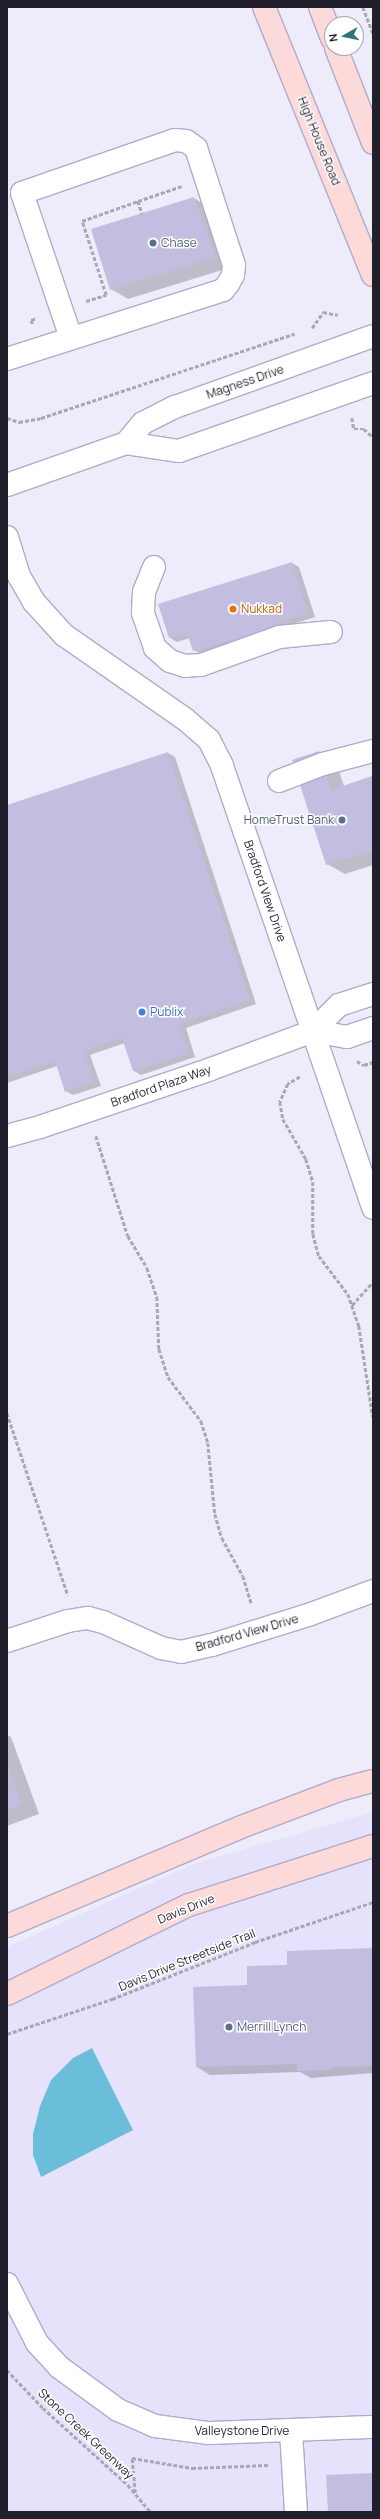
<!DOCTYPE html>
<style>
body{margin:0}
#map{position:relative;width:380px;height:2519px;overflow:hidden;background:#eeecfa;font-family:Manrope,sans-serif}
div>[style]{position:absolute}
.built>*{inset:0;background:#e7e2fb}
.water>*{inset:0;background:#6abed9}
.shadow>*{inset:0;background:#0003}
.building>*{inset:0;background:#c3bddf}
.path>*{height:2.5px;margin-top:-1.25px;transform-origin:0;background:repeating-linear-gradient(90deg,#a9a7b5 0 4px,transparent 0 6px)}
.roads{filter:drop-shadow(1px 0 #b0aacb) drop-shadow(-1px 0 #b0aacb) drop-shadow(0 1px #b0aacb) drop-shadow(0 -1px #b0aacb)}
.minor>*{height:22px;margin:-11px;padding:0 11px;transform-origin:11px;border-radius:11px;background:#fff}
.major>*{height:22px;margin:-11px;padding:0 11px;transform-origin:11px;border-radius:11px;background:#fcdad9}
.dots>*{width:11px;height:11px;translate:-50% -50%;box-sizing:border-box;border:2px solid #fff;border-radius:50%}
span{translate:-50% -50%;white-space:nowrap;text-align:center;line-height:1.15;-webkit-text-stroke:3px #fff;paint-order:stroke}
.street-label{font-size:12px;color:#221f2c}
.service-label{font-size:12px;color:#4e5e75}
.left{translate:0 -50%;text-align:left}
.right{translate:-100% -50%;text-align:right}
.food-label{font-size:12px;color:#c56008}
.shop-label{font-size:12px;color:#366cbe}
.frame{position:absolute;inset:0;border:8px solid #221f2c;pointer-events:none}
.north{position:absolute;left:324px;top:16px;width:40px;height:40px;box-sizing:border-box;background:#fff;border:1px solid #a7a5ab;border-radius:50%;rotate:261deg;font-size:11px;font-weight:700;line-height:16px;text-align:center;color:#221f2c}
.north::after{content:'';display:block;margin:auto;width:14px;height:18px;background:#2d7776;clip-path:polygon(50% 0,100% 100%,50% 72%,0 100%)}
</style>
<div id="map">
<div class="built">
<div style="clip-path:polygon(373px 1812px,373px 2512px,7px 2512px,7px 1947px,193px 1864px)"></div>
</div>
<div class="water">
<div style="clip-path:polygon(92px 2048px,133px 2130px,41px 2177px,33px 2155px,33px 2134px,40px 2106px,51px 2080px,73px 2058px)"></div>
</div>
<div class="shadow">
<div style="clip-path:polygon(194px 198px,211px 209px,232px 267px,128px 299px,111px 289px)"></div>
<div style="clip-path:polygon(292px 563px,299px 567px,315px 617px,201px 654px,194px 650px,190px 638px,177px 642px,170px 638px)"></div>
<div style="clip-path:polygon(319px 752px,336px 762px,344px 786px,373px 778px,373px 865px,345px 874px,327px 864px)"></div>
<div style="clip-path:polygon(168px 753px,175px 757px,256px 1004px,186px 1028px,195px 1057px,141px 1075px,134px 1071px,125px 1043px,90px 1055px,101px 1086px,73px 1095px,66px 1091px,57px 1066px,7px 1083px,7px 806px)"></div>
<div style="clip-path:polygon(7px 1735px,11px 1737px,39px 1814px,7px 1826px)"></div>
<div style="clip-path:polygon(373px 1949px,373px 2073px,311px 2078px,300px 2072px,210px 2075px,197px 2067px,248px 1986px,288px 1966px)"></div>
</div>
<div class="building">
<div style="clip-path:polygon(194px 197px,215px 257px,110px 290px,91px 229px)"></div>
<div style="clip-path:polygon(292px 562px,308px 613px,277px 623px,279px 626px,193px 651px,187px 633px,169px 638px,158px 604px)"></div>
<div style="clip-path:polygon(319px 751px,331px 790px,372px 776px,373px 778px,373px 850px,326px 865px,292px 760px)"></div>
<div style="clip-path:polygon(168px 752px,250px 1000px,179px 1024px,189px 1053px,133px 1071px,122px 1038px,84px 1051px,94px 1082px,65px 1092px,55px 1061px,7px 1077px,7px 805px)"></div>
<div style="clip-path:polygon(7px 1763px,22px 1805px,7px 1810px)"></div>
<div style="clip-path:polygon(373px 1948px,373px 2066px,331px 2067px,331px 2070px,297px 2071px,297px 2064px,196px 2067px,193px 1987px,247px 1985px,247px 1966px,287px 1965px,287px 1951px)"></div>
<div style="clip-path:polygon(373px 2473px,373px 2512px,328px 2512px,326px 2475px)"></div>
</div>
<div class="path">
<div style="left:363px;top:7px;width:28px;rotate:69deg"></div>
<div style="left:138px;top:201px;width:46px;rotate:-18.8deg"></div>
<div style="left:86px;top:301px;width:21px;rotate:-17deg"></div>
<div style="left:106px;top:295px;width:78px;rotate:-108deg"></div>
<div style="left:82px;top:221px;width:59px;rotate:-19.7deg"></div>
<div style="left:138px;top:201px;width:13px;rotate:72deg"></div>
<div style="left:32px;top:324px;width:4px;rotate:-104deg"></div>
<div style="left:31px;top:320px;width:6px;rotate:-18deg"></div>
<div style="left:312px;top:328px;width:19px;rotate:-55deg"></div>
<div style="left:323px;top:312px;width:15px;rotate:11deg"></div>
<div style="left:7px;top:418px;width:13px;rotate:18deg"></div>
<div style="left:19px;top:422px;width:22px;rotate:-10deg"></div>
<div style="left:41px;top:418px;width:267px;rotate:-18.4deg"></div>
<div style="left:352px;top:418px;width:11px;rotate:80deg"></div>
<div style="left:354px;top:429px;width:10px"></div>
<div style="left:364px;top:429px;width:12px;rotate:42deg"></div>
<div style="left:357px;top:1061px;width:8px;rotate:30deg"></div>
<div style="left:364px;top:1065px;width:9px;rotate:-18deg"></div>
<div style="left:300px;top:1077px;width:14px;rotate:150deg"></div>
<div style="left:288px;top:1084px;width:20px;rotate:114deg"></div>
<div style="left:280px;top:1102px;width:17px;rotate:80deg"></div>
<div style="left:283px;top:1119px;width:46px;rotate:60.1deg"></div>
<div style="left:306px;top:1159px;width:24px;rotate:73deg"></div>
<div style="left:313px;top:1182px;width:52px;rotate:90deg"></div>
<div style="left:313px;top:1234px;width:23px;rotate:75deg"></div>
<div style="left:319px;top:1256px;width:48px;rotate:52.7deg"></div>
<div style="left:348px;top:1294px;width:34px;rotate:71deg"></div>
<div style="left:359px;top:1326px;width:92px;rotate:81.3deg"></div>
<div style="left:96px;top:1136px;width:105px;rotate:72.3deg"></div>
<div style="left:128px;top:1236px;width:37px;rotate:59deg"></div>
<div style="left:147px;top:1268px;width:31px;rotate:71deg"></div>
<div style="left:157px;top:1297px;width:52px;rotate:87.8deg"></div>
<div style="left:159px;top:1349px;width:29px;rotate:72deg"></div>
<div style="left:168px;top:1377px;width:55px;rotate:53.1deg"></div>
<div style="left:201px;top:1421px;width:23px;rotate:72deg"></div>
<div style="left:208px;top:1443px;width:71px;rotate:84.4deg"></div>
<div style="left:215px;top:1514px;width:25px;rotate:74deg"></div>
<div style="left:222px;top:1538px;width:43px;rotate:61.1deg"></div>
<div style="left:243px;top:1576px;width:30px;rotate:73deg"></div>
<div style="left:352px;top:1305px;width:31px;rotate:-48deg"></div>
<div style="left:7px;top:1413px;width:192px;rotate:71.5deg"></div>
<div style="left:7px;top:2034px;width:111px;rotate:-18.4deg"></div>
<div style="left:112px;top:1999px;width:154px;rotate:-21.7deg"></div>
<div style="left:255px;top:1942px;width:125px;rotate:-18.7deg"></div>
<div style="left:7px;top:2370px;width:52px;rotate:46.5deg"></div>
<div style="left:43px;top:2408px;width:115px;rotate:42.2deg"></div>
<div style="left:128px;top:2485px;width:35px;rotate:50deg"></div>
<div style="left:135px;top:2493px;width:35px;rotate:-95deg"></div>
<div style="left:132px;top:2458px;width:61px;rotate:9.5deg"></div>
<div style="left:192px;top:2468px;width:76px;rotate:-2.3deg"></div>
</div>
<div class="roads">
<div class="minor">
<div style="left:7px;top:359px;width:227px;rotate:-17.7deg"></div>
<div style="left:223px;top:290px;width:8px;rotate:-50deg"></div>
<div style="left:228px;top:284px;width:10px;rotate:-61deg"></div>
<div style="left:233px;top:275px;width:10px;rotate:-84deg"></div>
<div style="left:234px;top:265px;width:123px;rotate:-108deg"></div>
<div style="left:196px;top:148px;width:12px;rotate:-145deg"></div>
<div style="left:186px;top:141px;width:11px;rotate:-175deg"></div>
<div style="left:175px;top:140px;width:162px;rotate:160.9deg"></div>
<div style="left:22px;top:193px;width:153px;rotate:71.3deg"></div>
<div style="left:126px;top:443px;width:26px;rotate:-50deg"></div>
<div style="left:143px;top:423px;width:36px;rotate:-27deg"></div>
<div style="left:175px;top:407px;width:210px;rotate:-19.7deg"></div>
<div style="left:7px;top:485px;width:126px;rotate:-19.4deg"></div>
<div style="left:126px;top:443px;width:54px;rotate:8.6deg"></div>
<div style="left:179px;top:451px;width:206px;rotate:-19.3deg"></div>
<div style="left:7px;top:537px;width:41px;rotate:72.9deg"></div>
<div style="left:19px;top:576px;width:30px;rotate:60deg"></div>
<div style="left:34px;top:602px;width:45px;rotate:47.7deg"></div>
<div style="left:64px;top:635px;width:147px;rotate:34.8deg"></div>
<div style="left:185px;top:719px;width:32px;rotate:41deg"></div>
<div style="left:209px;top:740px;width:29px;rotate:63deg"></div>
<div style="left:222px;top:766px;width:467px;rotate:71.1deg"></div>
<div style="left:154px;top:567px;width:27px;rotate:112deg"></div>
<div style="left:144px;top:592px;width:21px;rotate:93deg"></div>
<div style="left:143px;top:613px;width:37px;rotate:71deg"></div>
<div style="left:155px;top:648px;width:20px;rotate:41deg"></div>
<div style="left:170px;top:661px;width:16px;rotate:18deg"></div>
<div style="left:185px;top:666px;width:16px;rotate:-4deg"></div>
<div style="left:201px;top:665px;width:83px;rotate:-19.7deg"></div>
<div style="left:279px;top:637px;width:52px;rotate:-5.5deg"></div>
<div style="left:279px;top:781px;width:47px;rotate:-21.1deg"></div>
<div style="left:323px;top:764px;width:52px;rotate:-14.6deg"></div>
<div style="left:313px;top:1031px;width:35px;rotate:10deg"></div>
<div style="left:347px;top:1037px;width:28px;rotate:-19deg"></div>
<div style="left:7px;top:1136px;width:34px;rotate:-15deg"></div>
<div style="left:40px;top:1127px;width:181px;rotate:-18.7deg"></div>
<div style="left:211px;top:1069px;width:109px;rotate:-20.4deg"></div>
<div style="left:313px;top:1031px;width:37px;rotate:-45deg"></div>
<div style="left:339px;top:1005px;width:36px;rotate:-18deg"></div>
<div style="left:7px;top:1641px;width:64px;rotate:-18.2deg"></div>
<div style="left:68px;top:1621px;width:20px;rotate:-9deg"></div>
<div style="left:88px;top:1618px;width:16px;rotate:15deg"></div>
<div style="left:103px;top:1622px;width:64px;rotate:24.1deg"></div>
<div style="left:161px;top:1648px;width:20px;rotate:11deg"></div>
<div style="left:181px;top:1652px;width:32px;rotate:-13deg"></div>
<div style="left:212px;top:1645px;width:104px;rotate:-17.4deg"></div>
<div style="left:311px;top:1614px;width:66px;rotate:-20.4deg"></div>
<div style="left:7px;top:2284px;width:66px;rotate:63deg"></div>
<div style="left:37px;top:2343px;width:33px;rotate:47deg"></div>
<div style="left:59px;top:2367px;width:73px;rotate:36.1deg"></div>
<div style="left:118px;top:2410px;width:40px;rotate:23.4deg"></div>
<div style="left:155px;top:2426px;width:53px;rotate:7.5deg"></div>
<div style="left:208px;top:2433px;width:165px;rotate:-2.1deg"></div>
<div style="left:291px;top:2431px;width:81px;rotate:86.5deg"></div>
</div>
<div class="major">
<div style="left:264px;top:7px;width:289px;rotate:67.9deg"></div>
<div style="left:320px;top:7px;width:34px;rotate:69deg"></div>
<div style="left:336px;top:48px;width:102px;rotate:68.7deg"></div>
<div style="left:7px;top:1926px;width:254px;rotate:-22.9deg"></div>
<div style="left:241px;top:1827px;width:105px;rotate:-20.7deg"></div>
<div style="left:339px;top:1790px;width:35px;rotate:-15deg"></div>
<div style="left:7px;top:1994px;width:203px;rotate:-26.1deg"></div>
<div style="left:189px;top:1905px;width:193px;rotate:-17.8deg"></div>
</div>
</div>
<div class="dots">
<div style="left:153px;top:243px;background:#5c6f8a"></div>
<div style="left:233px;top:609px;background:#e8710a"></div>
<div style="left:342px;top:820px;background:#5c6f8a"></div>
<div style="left:142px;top:1012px;background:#3f7fe0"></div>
<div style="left:229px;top:2027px;background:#5c6f8a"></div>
</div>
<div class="street-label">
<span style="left:319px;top:141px;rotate:68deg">High House Road</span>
<span style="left:245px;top:382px;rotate:-19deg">Magness Drive</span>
<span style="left:265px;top:891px;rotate:71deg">Bradford View Drive</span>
<span style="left:161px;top:1086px;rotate:-19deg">Bradford Plaza Way</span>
<span style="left:247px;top:1633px;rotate:-16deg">Bradford View Drive</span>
<span style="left:186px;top:1909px;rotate:-22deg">Davis Drive</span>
<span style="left:187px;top:1960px;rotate:-22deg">Davis Drive Streetside Trail</span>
<span style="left:242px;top:2431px">Valleystone Drive</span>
<span style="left:86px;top:2434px;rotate:43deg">Stone Creek Greenway</span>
</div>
<div class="service-label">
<span class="left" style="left:161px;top:243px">Chase</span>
<span class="right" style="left:334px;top:820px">HomeTrust Bank</span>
<span class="left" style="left:237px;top:2027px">Merrill Lynch</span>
</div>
<div class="food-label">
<span class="left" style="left:241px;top:609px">Nukkad</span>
</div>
<div class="shop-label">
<span class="left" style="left:150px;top:1012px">Publix</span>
</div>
<div class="frame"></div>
<div class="north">N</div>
</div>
